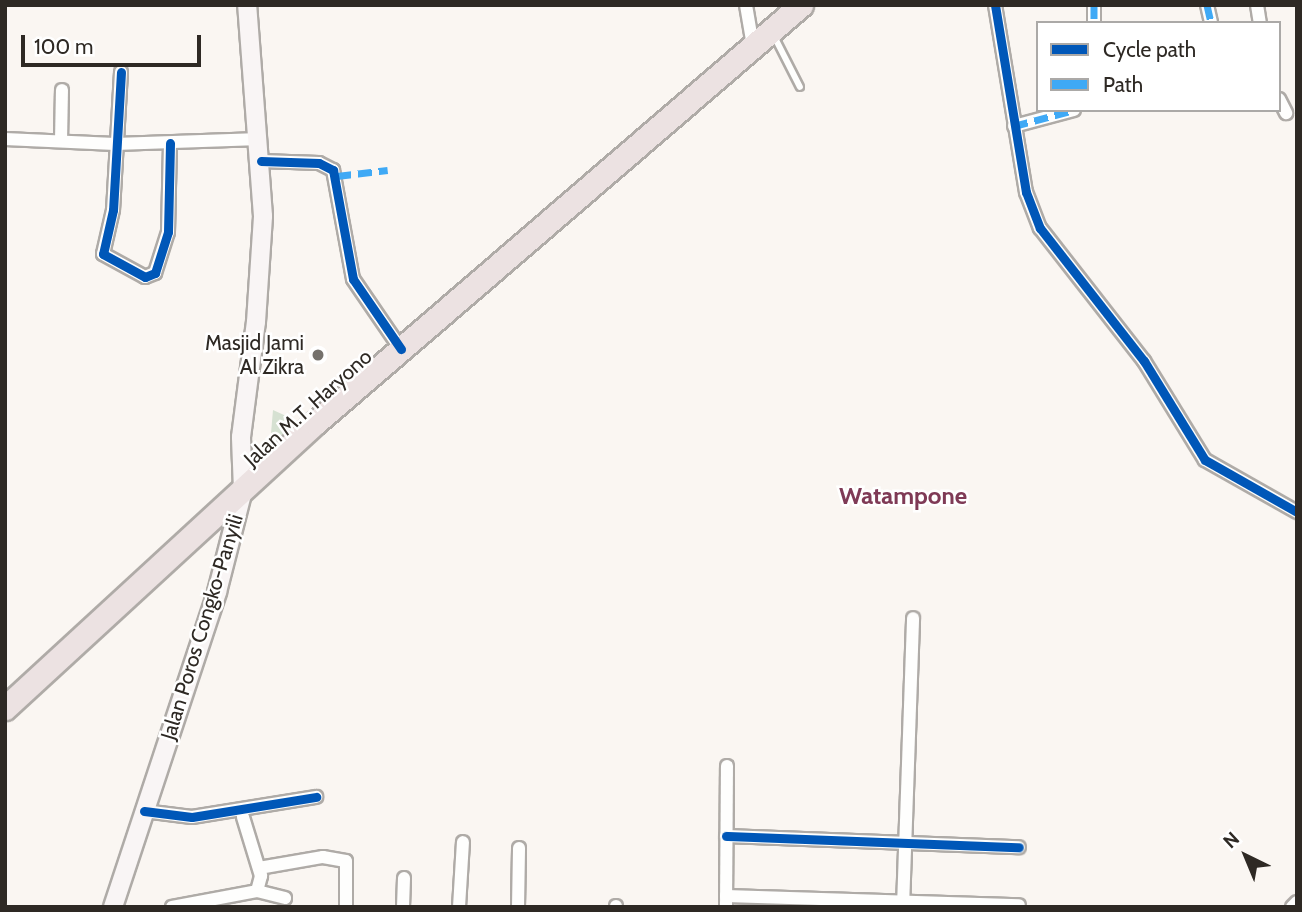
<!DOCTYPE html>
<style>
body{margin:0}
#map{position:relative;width:1302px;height:912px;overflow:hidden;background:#faf6f2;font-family:Cabin,sans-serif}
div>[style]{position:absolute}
.green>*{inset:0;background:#d6e1d2}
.roads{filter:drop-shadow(2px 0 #afaba7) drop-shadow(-2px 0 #afaba7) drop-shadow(0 2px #afaba7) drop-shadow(0 -2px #afaba7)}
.lane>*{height:6px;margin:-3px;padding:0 3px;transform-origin:3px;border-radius:3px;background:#fefefd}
.street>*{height:12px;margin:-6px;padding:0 6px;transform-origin:6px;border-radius:6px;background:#fefefd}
.secondary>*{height:18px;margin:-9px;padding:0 9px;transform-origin:9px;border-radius:9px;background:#f9f5f5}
.highway>*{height:23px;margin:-11.5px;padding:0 11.5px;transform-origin:11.5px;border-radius:11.5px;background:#ece2e2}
.quiet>*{height:7px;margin-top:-3.5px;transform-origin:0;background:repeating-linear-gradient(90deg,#3fa9f5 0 14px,transparent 0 21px)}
.cycleway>*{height:9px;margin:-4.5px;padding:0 4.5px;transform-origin:4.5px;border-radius:4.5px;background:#0057b8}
.dots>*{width:19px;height:19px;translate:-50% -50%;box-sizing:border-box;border:4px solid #fff;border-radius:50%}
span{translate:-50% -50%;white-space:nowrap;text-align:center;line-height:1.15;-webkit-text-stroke:5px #fff;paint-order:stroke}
.poi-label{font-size:21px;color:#2e2924}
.right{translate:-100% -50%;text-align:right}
.street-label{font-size:21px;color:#2e2924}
.quarter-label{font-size:24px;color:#7f3a56;font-weight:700}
.frame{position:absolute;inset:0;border:7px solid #2e2924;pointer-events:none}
.legend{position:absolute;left:1036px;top:21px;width:245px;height:91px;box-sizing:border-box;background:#fff;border:2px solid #aba9a7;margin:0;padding:9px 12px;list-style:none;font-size:21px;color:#2e2924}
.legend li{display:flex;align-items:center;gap:14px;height:35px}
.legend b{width:35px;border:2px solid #aba9a7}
.north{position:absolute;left:1211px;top:821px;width:70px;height:70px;-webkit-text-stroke:5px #fff;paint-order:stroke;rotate:317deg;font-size:19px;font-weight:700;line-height:28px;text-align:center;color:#2e2924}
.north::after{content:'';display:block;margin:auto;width:24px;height:32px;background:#2e2924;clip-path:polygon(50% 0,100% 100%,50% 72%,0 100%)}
.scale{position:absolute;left:21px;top:35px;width:180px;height:32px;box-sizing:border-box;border:4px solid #2e2924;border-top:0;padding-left:9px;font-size:21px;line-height:24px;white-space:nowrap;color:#2e2924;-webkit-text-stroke:5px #fff;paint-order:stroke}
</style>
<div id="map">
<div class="green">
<div style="clip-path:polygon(273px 410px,306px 425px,269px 457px)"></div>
</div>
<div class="roads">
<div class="lane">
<div style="left:774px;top:36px;width:57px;rotate:63deg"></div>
</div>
<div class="street">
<div style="left:746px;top:5px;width:42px;rotate:80.3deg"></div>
<div style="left:995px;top:5px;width:190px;rotate:80.6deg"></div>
<div style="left:1026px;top:192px;width:39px;rotate:69deg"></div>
<div style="left:1040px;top:228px;width:169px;rotate:52deg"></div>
<div style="left:1144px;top:361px;width:116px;rotate:58.4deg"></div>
<div style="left:1205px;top:460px;width:106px;rotate:29.5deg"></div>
<div style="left:1094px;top:5px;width:18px;rotate:90deg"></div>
<div style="left:1207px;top:5px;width:18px;rotate:77deg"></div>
<div style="left:1257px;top:5px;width:18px;rotate:81deg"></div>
<div style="left:121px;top:72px;width:138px;rotate:93.3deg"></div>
<div style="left:113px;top:210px;width:45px;rotate:102.8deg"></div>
<div style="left:103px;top:254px;width:48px;rotate:28.7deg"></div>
<div style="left:145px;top:277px;width:11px;rotate:-22deg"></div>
<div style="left:155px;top:273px;width:43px;rotate:-72.4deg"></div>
<div style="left:168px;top:232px;width:89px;rotate:-88.7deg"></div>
<div style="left:1279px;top:99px;width:16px;rotate:63deg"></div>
<div style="left:1014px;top:126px;width:62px;rotate:-14.9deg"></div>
<div style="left:5px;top:139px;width:110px;rotate:2.6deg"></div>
<div style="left:115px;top:144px;width:145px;rotate:-2deg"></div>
<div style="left:61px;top:141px;width:51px;rotate:-88.9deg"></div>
<div style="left:261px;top:161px;width:58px;rotate:2deg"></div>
<div style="left:319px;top:163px;width:16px;rotate:27deg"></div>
<div style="left:333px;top:170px;width:111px;rotate:79.6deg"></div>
<div style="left:353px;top:279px;width:85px;rotate:55.6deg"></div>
<div style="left:144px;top:811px;width:48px;rotate:7.1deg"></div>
<div style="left:192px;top:817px;width:126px;rotate:-9.2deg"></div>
<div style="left:726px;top:836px;width:293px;rotate:2.2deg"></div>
<div style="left:259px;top:868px;width:65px;rotate:-9.8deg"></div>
<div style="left:323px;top:857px;width:23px;rotate:10deg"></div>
<div style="left:346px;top:861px;width:46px;rotate:90deg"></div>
<div style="left:257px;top:891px;width:29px;rotate:14deg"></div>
<div style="left:726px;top:896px;width:293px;rotate:1.8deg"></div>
<div style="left:172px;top:907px;width:86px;rotate:-10.7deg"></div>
<div style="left:257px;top:891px;width:16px;rotate:-75deg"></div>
<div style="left:261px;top:876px;width:62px;rotate:-107deg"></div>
<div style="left:403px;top:907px;width:29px;rotate:-88deg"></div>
<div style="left:459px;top:907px;width:65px;rotate:-86.5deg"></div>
<div style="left:518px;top:907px;width:59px;rotate:-89deg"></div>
<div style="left:616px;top:907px;width:1px;rotate:-90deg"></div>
<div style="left:726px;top:907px;width:141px;rotate:-89.6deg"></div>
<div style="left:903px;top:907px;width:289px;rotate:-88deg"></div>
<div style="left:1292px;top:907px;width:7px;rotate:-45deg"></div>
</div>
<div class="secondary">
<div style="left:113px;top:907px;width:332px;rotate:-71.7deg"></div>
<div style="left:217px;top:592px;width:105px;rotate:-75.7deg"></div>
<div style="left:243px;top:490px;width:53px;rotate:-92.2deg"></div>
<div style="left:241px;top:437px;width:116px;rotate:-82.6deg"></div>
<div style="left:256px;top:322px;width:106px;rotate:-86.2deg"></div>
<div style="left:263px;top:216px;width:212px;rotate:-94.3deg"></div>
</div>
<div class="highway">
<div style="left:5px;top:708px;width:421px;rotate:-42.6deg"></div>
<div style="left:315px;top:423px;width:641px;rotate:-40.7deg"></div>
</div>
</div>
<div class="quiet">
<div style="left:1094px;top:5px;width:18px;rotate:90deg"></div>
<div style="left:1207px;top:5px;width:18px;rotate:77deg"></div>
<div style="left:1014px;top:126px;width:62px;rotate:-14.9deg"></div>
<div style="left:337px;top:176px;width:51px;rotate:-6.7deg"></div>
</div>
<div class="cycleway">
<div style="left:995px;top:5px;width:190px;rotate:80.6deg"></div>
<div style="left:1026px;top:192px;width:39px;rotate:69deg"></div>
<div style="left:1040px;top:228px;width:169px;rotate:52deg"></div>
<div style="left:1144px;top:361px;width:116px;rotate:58.4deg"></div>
<div style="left:1205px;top:460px;width:106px;rotate:29.5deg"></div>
<div style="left:121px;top:72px;width:138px;rotate:93.3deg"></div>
<div style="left:113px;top:210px;width:45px;rotate:102.8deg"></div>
<div style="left:103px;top:254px;width:48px;rotate:28.7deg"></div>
<div style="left:145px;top:277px;width:11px;rotate:-22deg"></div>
<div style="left:155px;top:273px;width:43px;rotate:-72.4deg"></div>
<div style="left:168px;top:232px;width:89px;rotate:-88.7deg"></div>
<div style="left:261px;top:161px;width:58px;rotate:2deg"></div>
<div style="left:319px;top:163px;width:16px;rotate:27deg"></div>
<div style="left:333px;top:170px;width:111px;rotate:79.6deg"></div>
<div style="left:353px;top:279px;width:85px;rotate:55.6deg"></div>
<div style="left:144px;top:811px;width:48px;rotate:7.1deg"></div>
<div style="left:192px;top:817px;width:126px;rotate:-9.2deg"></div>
<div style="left:726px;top:836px;width:293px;rotate:2.2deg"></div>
</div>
<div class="dots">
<div style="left:318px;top:355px;background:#75716c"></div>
</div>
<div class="poi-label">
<span class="right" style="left:304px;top:355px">Masjid Jami<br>Al Zikra</span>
</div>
<div class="street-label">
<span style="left:308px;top:408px;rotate:-42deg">Jalan M.T. Haryono</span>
<span style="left:202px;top:627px;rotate:-73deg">Jalan Poros Congko-Panyili</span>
</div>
<div class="quarter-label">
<span style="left:903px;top:496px">Watampone</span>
</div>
<div class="frame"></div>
<ul class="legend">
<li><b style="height:9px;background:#0057b8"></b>Cycle path</li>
<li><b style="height:9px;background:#3fa9f5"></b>Path</li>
</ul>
<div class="north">N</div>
<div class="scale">100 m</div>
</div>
